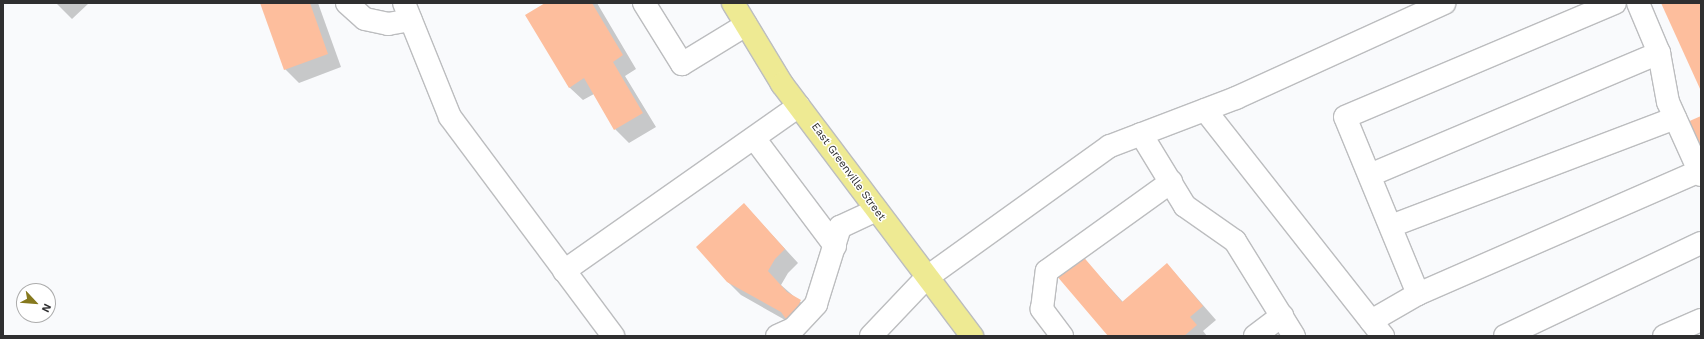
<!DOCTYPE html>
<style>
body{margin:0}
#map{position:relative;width:1704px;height:339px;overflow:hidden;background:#f9fafc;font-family:"Work Sans",sans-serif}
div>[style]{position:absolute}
.shadow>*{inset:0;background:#0003}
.building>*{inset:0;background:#fdbe9d}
.roads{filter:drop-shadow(1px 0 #bcbdbf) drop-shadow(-1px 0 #bcbdbf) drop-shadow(0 1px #bcbdbf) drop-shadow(0 -1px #bcbdbf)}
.minor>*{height:22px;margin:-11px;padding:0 11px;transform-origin:11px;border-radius:11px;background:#fff}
.major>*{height:22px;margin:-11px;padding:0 11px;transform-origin:11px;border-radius:11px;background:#eeea93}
span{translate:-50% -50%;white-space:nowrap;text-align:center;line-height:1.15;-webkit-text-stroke:3px #fff;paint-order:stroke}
.street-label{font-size:11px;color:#2f2f30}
.frame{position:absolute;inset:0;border:4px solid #2f2f30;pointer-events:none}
.north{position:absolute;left:16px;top:283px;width:40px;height:40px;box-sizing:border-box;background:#fff;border:1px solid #acacac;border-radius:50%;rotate:116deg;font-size:11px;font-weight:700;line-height:16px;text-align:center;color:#2f2f30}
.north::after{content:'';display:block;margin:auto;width:14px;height:18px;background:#86791e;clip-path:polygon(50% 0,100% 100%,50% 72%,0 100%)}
</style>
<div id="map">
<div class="shadow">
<div style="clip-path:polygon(56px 3px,89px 3px,72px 19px)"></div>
<div style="clip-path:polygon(261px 3px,318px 3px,341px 67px,299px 83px,285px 69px)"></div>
<div style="clip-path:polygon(547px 3px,597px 3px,636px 69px,625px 76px,656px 127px,629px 143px,615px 129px,594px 94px,583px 100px,569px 87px)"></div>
<div style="clip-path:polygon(744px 204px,798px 263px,788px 273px,781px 285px,814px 314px,794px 325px,741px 295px,727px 281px)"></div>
<div style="clip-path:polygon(1081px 256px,1123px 302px,1167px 264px,1216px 320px,1203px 331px,1207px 336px,1110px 336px)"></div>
</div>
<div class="building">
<div style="clip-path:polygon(260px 3px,310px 3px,328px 54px,284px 70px)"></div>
<div style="clip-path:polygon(545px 3px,592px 3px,623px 55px,613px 62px,643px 113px,614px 130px,584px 78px,569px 88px,525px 15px)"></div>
<div style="clip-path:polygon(1661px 3px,1701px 3px,1701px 91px)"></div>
<div style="clip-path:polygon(1701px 116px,1701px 158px,1685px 123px)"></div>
<div style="clip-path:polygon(744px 203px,785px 249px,775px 259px,768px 271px,787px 292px,801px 300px,795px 312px,786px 319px,781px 312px,727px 282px,696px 247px)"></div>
<div style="clip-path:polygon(1081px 254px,1122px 302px,1167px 263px,1203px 306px,1190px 317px,1197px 325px,1184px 336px,1108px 336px,1056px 275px)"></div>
</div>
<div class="roads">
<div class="minor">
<div style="left:347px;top:3px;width:24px;rotate:42deg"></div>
<div style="left:365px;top:19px;width:24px;rotate:12deg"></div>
<div style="left:388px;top:24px;width:23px;rotate:-10deg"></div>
<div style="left:404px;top:3px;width:123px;rotate:68deg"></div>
<div style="left:450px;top:117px;width:273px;rotate:53.3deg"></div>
<div style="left:644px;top:3px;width:72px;rotate:58.1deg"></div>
<div style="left:682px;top:64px;width:75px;rotate:-31.4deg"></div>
<div style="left:1638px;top:3px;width:54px;rotate:67.2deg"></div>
<div style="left:1659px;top:53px;width:50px;rotate:79.6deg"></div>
<div style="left:1668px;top:102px;width:80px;rotate:65.7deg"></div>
<div style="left:1205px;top:110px;width:288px;rotate:51.8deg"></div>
<div style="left:1141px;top:134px;width:84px;rotate:58.6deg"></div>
<div style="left:1185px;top:206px;width:61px;rotate:35deg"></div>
<div style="left:1235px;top:241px;width:112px;rotate:58.2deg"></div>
<div style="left:754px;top:138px;width:135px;rotate:53.1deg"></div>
<div style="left:1370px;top:175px;width:314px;rotate:-22.9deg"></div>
<div style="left:1391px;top:226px;width:304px;rotate:-20.8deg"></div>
<div style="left:564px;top:271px;width:287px;rotate:-35.1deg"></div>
<div style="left:1418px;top:294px;width:307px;rotate:-23.6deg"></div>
<div style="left:1371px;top:321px;width:54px;rotate:-29.9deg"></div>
<div style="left:1418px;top:294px;width:191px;rotate:-112.4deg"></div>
<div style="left:1345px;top:117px;width:293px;rotate:-22.9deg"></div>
<div style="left:777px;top:336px;width:17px;rotate:-24deg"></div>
<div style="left:793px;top:329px;width:34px;rotate:-47deg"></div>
<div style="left:816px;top:304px;width:81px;rotate:-72.7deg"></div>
<div style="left:840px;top:227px;width:40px;rotate:-25deg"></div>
<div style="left:871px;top:336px;width:80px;rotate:-46.5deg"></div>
<div style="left:926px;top:278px;width:226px;rotate:-35.7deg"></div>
<div style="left:1110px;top:146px;width:135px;rotate:-20.9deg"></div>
<div style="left:1236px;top:98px;width:229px;rotate:-24.5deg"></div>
<div style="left:1062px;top:336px;width:34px;rotate:-127deg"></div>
<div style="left:1042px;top:309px;width:38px;rotate:-83deg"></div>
<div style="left:1047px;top:271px;width:153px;rotate:-35.7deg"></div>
<div style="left:1255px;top:336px;width:34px;rotate:-37deg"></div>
<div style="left:1505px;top:336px;width:217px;rotate:-25.4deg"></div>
<div style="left:1664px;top:336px;width:40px;rotate:-23.4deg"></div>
</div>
<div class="major">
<div style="left:733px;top:3px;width:95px;rotate:58.8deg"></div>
<div style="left:782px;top:84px;width:316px;rotate:53deg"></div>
</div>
</div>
<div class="street-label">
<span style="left:848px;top:172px;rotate:54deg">East Greenville Street</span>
</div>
<div class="frame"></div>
<div class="north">N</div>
</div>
